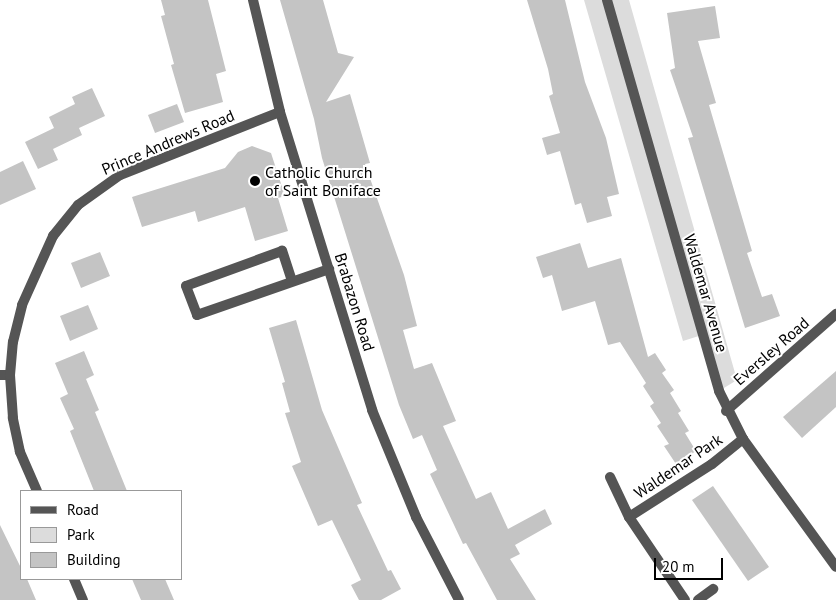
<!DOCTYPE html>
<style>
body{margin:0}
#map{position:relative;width:836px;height:600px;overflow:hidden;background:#fff;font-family:"PT Sans",sans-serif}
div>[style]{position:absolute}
.green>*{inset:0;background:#dcdcdc}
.building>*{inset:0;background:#c4c4c4}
.lane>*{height:10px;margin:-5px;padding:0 5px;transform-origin:5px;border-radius:5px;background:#555}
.street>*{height:10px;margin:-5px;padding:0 5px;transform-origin:5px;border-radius:5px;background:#555}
.dots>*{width:14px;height:14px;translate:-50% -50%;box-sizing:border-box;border:2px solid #fff;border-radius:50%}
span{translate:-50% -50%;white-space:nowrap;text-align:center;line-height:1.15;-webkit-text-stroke:4px #fff;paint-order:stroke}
.street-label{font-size:16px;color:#000}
.poi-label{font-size:16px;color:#000}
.left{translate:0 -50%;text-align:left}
.legend{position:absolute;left:20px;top:490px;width:162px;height:90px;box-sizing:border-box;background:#fff;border:1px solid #999;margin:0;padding:6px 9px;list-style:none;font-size:15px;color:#000}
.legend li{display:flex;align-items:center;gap:10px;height:25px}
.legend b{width:25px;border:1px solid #999}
.scale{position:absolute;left:654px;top:558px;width:69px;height:22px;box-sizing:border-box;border:2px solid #000;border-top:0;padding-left:6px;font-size:15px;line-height:18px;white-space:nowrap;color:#000;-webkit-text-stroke:4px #fff;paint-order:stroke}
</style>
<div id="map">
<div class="green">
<div style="clip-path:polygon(584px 0,629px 0,737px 380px,719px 391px,702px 335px,683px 341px)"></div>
</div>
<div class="building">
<div style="clip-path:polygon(161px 0,208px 0,226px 71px,216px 74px,223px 102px,185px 113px,171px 65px,174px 64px,161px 16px,165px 15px)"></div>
<div style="clip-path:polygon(280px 0,323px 0,338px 53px,354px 57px,326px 102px,350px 94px,370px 163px,365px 164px,404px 275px,417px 326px,403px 330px,414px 369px,432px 363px,456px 421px,443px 426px,476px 499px,491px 492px,508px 529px,545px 509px,552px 524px,515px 545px,520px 554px,510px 559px,536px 600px,497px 600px,466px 543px,463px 544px,430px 474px,437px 470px,422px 435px,413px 439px,399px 405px,322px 158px,314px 119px)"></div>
<div style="clip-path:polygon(527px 0,565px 0,585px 82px,606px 138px,619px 194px,607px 197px,612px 216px,587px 223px,581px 203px,575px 205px,560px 151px,547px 155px,542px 138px,560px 133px,549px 96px,553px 94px,548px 69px)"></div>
<div style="clip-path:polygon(715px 6px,720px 38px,698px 41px,716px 103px,709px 105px,752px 251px,747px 253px,762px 297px,772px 294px,780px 316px,745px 328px,688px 138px,693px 137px,670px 70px,675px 68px,667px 13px)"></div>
<div style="clip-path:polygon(92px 88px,105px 116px,79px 128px,82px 135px,53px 149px,58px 160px,38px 169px,25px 142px,54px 128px,49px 117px,75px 104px,72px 97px)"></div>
<div style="clip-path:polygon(177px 104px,184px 122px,155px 133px,148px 115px)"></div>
<div style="clip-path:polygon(252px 146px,271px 153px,285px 196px,278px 198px,288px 231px,255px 241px,245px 207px,198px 222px,195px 211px,142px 227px,132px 197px,225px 168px,238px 152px)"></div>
<div style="clip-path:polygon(23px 161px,36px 189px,0 205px,0 172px)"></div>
<div style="clip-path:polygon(580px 243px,588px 268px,621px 258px,648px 357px,655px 353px,666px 370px,662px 373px,674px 390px,670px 393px,681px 411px,678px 413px,689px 431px,685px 433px,696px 451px,676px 464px,664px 446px,669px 444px,657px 426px,661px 423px,650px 406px,654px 403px,643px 386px,646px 383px,620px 342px,608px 345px,595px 301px,562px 311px,552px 275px,543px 278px,536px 257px)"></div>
<div style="clip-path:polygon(100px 252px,110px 276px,81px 288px,71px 263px)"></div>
<div style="clip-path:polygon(88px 305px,98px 329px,70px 341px,60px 316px)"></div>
<div style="clip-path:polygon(296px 320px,322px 410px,362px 503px,357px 505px,388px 571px,391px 570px,401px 589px,381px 600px,359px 600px,351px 585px,361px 580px,332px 520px,318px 526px,292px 466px,301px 462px,285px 413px,290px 412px,282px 383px,285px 382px,269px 328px)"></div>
<div style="clip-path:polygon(84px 351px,94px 375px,86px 379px,99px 410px,95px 412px,127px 491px,94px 491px,70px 431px,74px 429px,60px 398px,68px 394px,55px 363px)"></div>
<div style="clip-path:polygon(836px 371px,836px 407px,802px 438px,783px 417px)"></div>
<div style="clip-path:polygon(713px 486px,769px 567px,748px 581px,692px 500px)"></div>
<div style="clip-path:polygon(0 525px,21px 568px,21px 579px,27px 579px,36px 600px,0 600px)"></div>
<div style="clip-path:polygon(132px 579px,165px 579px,174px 600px,141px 600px)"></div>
</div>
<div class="lane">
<div style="left:292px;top:281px;width:32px;rotate:-108deg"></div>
<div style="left:282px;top:251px;width:102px;rotate:160deg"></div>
<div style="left:186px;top:286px;width:31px;rotate:69deg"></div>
<div style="left:197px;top:315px;width:140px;rotate:-19.2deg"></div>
</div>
<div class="street">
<div style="left:253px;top:0;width:115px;rotate:76.4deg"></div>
<div style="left:280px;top:112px;width:312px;rotate:72.8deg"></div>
<div style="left:372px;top:410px;width:116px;rotate:67.6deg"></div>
<div style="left:416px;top:517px;width:93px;rotate:62.6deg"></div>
<div style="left:607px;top:0;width:407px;rotate:74deg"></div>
<div style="left:719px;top:391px;width:54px;rotate:63.4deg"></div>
<div style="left:743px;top:439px;width:158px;rotate:54deg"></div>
<div style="left:0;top:375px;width:10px"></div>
<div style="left:726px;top:411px;width:147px;rotate:-41.4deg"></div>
<div style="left:610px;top:477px;width:44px;rotate:64.6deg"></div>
<div style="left:629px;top:517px;width:100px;rotate:56deg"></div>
<div style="left:37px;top:491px;width:43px;rotate:-113.6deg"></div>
<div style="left:20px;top:452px;width:35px;rotate:-102deg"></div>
<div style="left:13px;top:418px;width:43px;rotate:-94deg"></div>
<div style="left:10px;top:375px;width:33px;rotate:-85deg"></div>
<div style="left:13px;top:342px;width:38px;rotate:-76deg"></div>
<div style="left:22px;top:305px;width:76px;rotate:-65.8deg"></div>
<div style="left:53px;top:236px;width:40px;rotate:-51deg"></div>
<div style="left:78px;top:205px;width:52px;rotate:-35.5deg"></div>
<div style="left:120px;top:175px;width:172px;rotate:-21.5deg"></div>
<div style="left:629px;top:517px;width:98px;rotate:-32.6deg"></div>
<div style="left:712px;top:464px;width:40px;rotate:-39deg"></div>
<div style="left:74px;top:579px;width:23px;rotate:67deg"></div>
<div style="left:698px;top:600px;width:19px;rotate:-36deg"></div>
</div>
<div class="dots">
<div style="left:255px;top:181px;background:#000"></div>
</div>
<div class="street-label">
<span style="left:168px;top:142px;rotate:-23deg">Prince Andrews Road</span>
<span style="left:706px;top:293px;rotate:74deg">Waldemar Avenue</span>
<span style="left:355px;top:302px;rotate:73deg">Brabazon Road</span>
<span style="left:771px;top:351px;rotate:-41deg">Eversley Road</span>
<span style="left:678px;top:466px;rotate:-34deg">Waldemar Park</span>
</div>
<div class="poi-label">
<span class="left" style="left:265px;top:181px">Catholic Church<br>of Saint Boniface</span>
</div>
<ul class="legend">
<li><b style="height:6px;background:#555"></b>Road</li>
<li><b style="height:14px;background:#dcdcdc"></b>Park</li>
<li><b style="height:14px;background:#c4c4c4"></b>Building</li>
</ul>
<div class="scale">20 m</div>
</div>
